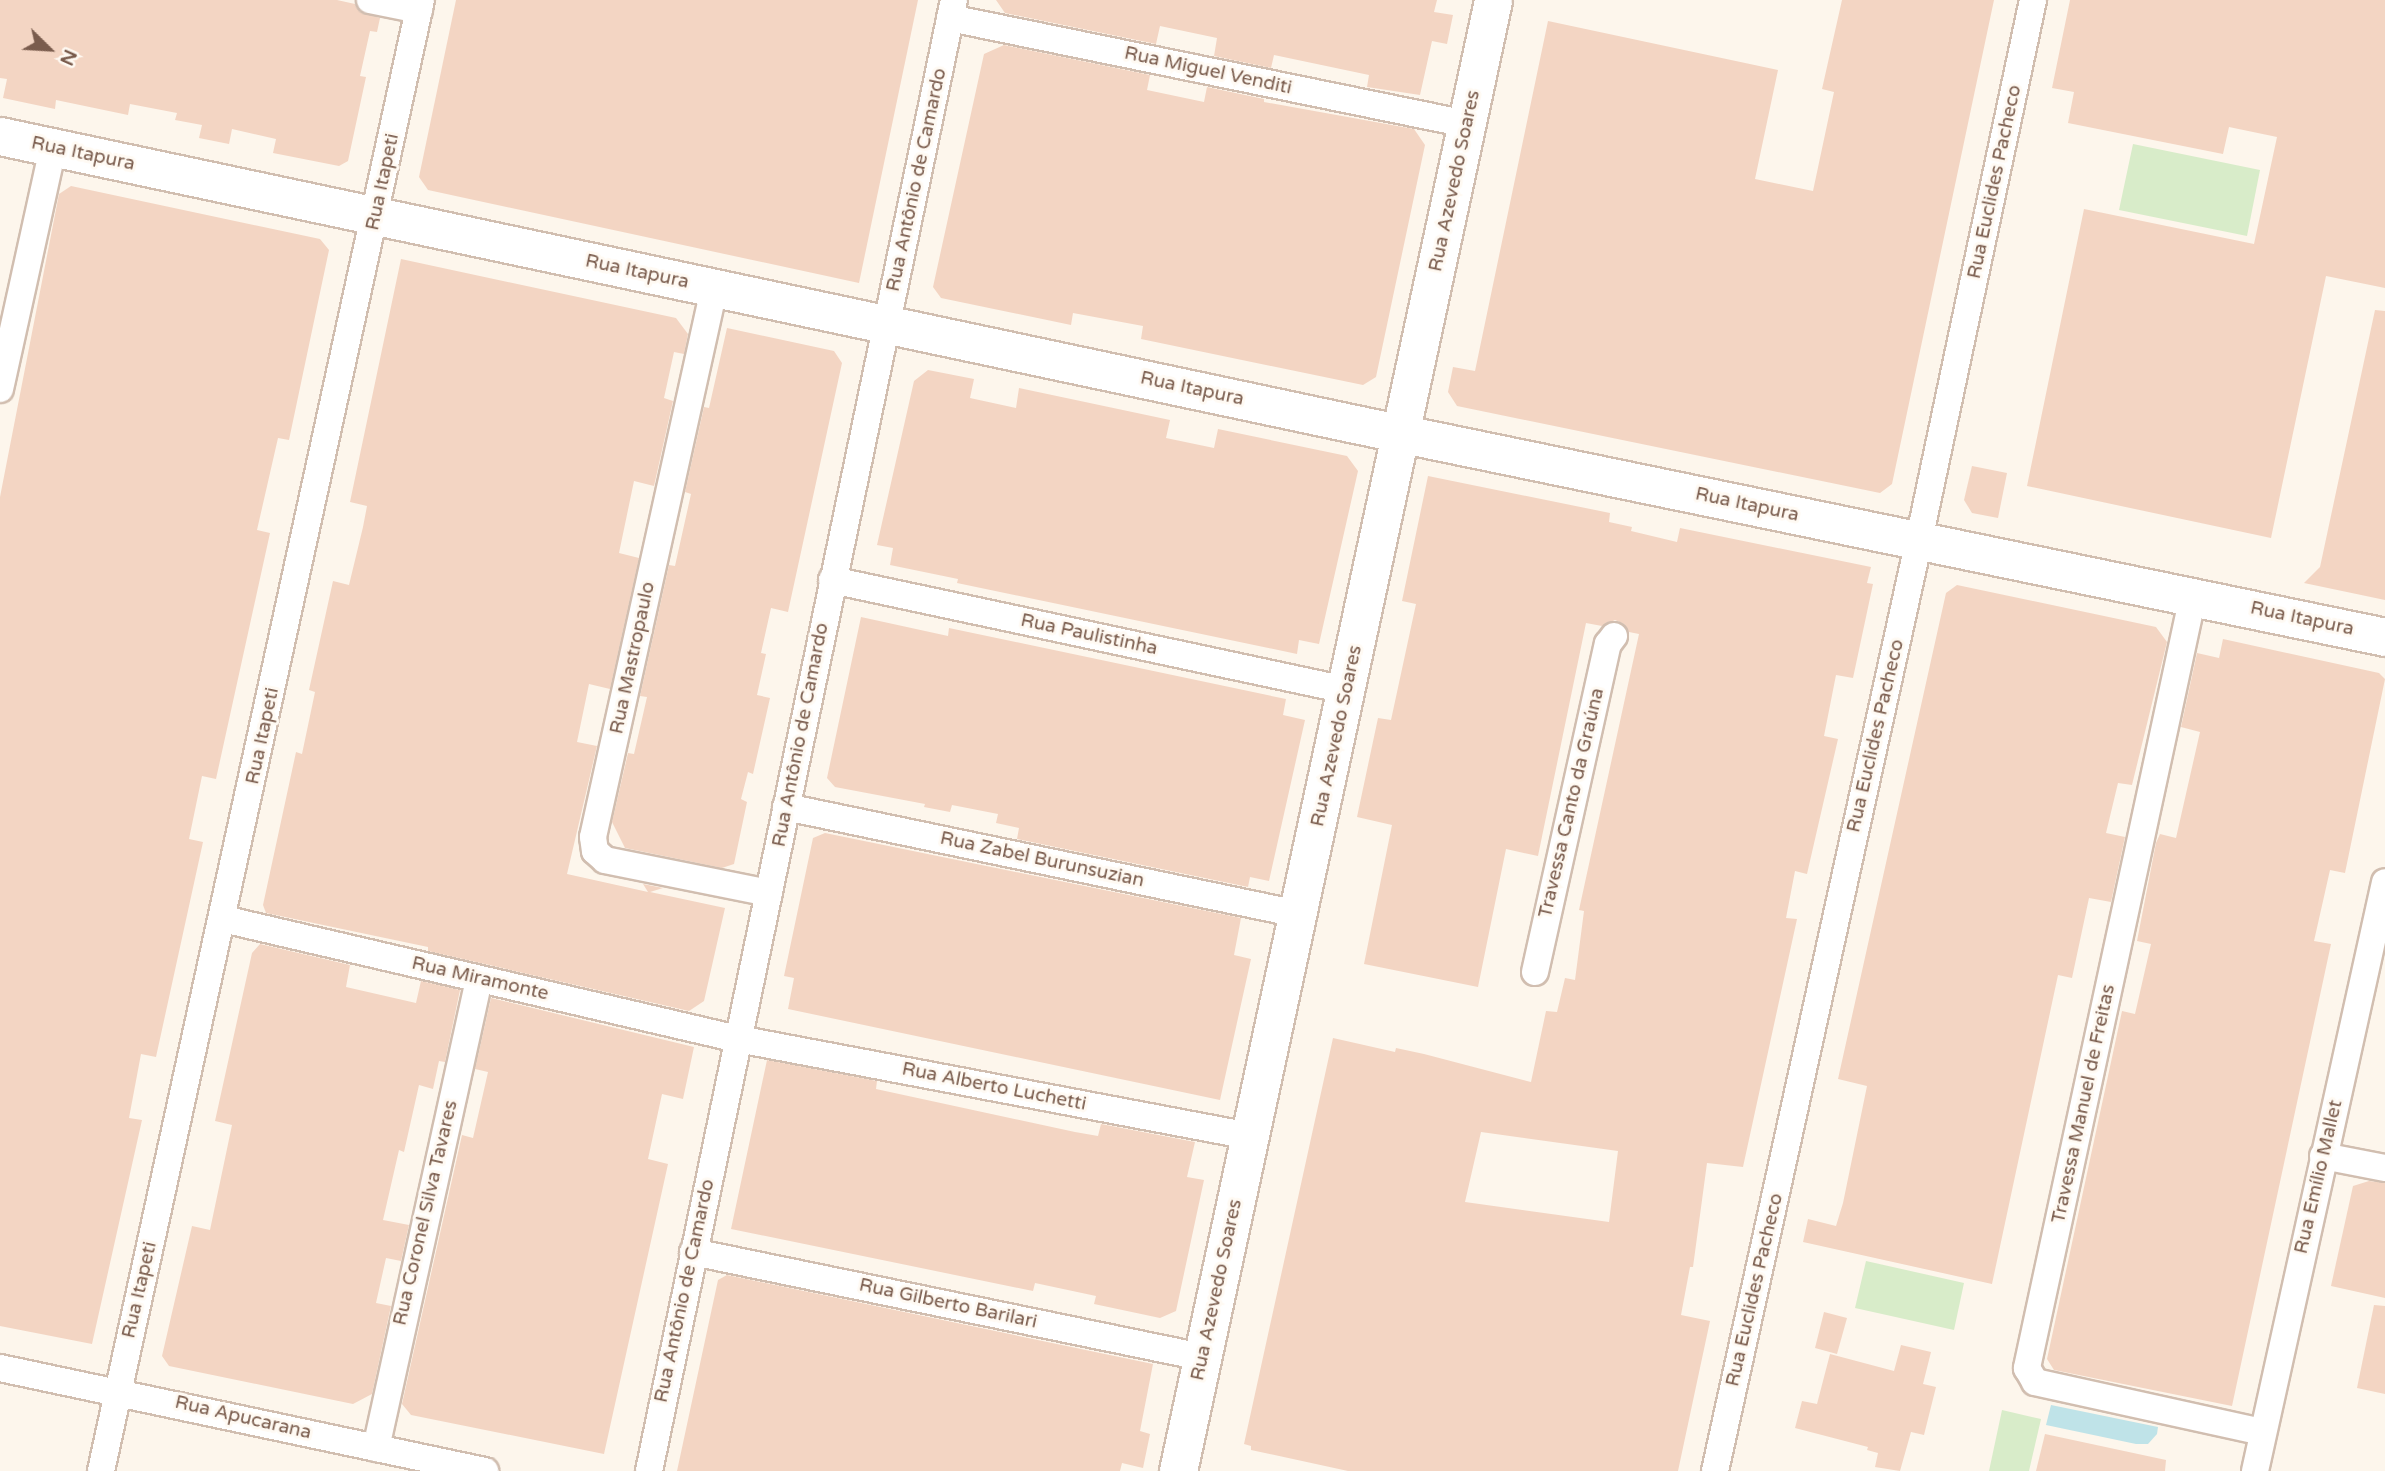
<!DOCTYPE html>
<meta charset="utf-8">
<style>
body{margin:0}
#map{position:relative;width:2385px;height:1471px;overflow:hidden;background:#fdf6ec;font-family:"Varela Round",sans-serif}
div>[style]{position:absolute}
.green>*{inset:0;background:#d8ecc9}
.water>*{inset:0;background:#bfe3e8}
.building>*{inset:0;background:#f3d5c3}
.roads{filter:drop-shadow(2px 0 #d1beb0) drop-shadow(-2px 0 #d1beb0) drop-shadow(0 2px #d1beb0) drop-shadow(0 -2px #d1beb0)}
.street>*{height:26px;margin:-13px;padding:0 13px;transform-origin:13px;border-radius:13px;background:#fff}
.secondary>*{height:37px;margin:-18.5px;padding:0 18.5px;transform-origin:18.5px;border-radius:18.5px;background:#fff}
span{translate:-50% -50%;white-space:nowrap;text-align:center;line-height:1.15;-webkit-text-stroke:6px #fffaf3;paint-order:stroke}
.street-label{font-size:19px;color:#7a5c4d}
.north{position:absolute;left:14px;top:14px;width:70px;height:70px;-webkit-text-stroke:5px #fffaf3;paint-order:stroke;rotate:114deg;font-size:19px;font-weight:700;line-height:28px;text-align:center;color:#7a5c4d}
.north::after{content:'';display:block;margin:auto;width:24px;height:32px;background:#7a5c4d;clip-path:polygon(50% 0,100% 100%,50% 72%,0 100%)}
</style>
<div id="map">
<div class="green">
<div style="clip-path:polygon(2133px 144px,2260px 170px,2247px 236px,2119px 210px)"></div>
<div style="clip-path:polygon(1866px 1261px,1964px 1283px,1954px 1330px,1855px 1308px)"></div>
<div style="clip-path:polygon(2002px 1410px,2041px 1419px,2029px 1471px,1989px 1471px)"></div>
</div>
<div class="water">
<div style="clip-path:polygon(2051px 1405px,2158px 1427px,2157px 1434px,2148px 1444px,2136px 1444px,2046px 1425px)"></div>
</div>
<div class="building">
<div style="clip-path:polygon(0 0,337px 0,355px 4px,360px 12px,380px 18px,377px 32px,370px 31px,360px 76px,366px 77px,348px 161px,339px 166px,273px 153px,276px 139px,232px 129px,229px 144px,199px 138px,202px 125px,175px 120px,177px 113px,130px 104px,128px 115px,56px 100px,55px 109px,3px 98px,7px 79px,0 78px)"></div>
<div style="clip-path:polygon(456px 0,918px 0,859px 283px,428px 190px,419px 177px)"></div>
<div style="clip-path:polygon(996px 0,1437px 0,1434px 12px,1453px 15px,1447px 44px,1432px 41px,1420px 95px,1367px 87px,1369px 75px,1274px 55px,1271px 68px,1214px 56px,1217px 38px,1160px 26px,1156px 44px,1005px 13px)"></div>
<div style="clip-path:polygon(1842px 0,1994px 0,1892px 484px,1880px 493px,1457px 406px,1448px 392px,1453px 367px,1475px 371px,1548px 21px,1778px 70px,1755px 179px,1813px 191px,1834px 92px,1822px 89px)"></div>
<div style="clip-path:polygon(2070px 0,2385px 0,2385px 288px,2326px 276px,2271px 538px,2027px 486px,2084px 209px,2254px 244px,2277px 137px,2229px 127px,2223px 154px,2068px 123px,2074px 92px,2052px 88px)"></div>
<div style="clip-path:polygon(1004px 45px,1150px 75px,1147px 90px,1204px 102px,1207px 87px,1264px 99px,1264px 102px,1414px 129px,1425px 145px,1376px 377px,1363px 385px,1141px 339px,1143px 326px,1073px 313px,1071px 325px,941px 298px,933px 287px,984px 54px)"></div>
<div style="clip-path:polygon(71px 186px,320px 239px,329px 250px,289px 440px,278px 438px,257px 530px,270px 533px,216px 779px,202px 776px,189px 839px,203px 842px,156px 1057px,141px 1054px,129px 1118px,142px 1120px,92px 1344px,0 1326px,0 497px,59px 194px)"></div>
<div style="clip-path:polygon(401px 259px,676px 318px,688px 334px,684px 354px,674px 352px,664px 398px,673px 401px,654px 486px,634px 481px,619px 553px,639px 558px,610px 689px,589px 684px,577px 742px,597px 746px,567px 874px,648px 892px,643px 884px,663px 888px,650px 892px,725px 908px,704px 1001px,689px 1011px,428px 951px,428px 947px,266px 913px,263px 905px,296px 752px,302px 754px,315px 692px,309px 690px,333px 581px,349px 585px,363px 527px,367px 506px,350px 502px)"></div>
<div style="clip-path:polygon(2375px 310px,2385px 311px,2385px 600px,2304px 583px,2320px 567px)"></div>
<div style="clip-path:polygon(727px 328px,834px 351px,842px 363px,788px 612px,771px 608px,761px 653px,766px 654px,757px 695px,770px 698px,753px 774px,748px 772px,741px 799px,747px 802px,734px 864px,722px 868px,625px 848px,612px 822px,628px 753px,634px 754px,647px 697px,640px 696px,669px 565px,675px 566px,691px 494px,685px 492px,704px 407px,709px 408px)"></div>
<div style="clip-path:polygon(928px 370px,974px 379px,970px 398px,1016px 408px,1019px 388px,1170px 420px,1166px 438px,1214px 448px,1218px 429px,1347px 456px,1358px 471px,1319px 644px,1299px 640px,1297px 654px,957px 583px,958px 579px,890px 565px,893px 548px,877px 545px,914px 381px)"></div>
<div style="clip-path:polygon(1972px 466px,2007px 473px,1998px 518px,1972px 513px,1964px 500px)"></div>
<div style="clip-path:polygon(evenodd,1428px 476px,1610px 513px,1609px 522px,1632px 527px,1631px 531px,1677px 542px,1680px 528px,1871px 567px,1867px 583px,1873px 584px,1853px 678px,1836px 675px,1824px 736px,1838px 739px,1807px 874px,1795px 871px,1786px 918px,1797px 919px,1743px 1167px,1707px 1163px,1693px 1267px,1690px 1267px,1681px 1315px,1710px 1321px,1678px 1471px,1348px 1471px,1251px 1450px,1251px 1446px,1244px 1444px,1333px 1038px,1395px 1052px,1396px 1048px,1424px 1054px,1531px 1082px,1546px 1011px,1557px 1012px,1565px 978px,1575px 980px,1584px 911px,1579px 910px,1639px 634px,1629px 632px,1624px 624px,1615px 620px,1602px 626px,1586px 623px,1538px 856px,1506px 849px,1478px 987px,1364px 964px,1392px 825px,1357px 817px,1378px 718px,1391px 720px,1416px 604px,1402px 601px,1428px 476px,1481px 1132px,1618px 1151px,1609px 1222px,1465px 1202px,1481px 1132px)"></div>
<div style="clip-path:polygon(1957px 585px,2156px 627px,2167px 642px,2132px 785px,2118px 783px,2106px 833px,2125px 837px,2111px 902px,2089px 898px,2072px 978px,2058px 975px,1992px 1284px,1803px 1242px,1808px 1219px,1836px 1226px,1843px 1203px,1867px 1086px,1838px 1079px,1946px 593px)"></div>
<div style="clip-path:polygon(861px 617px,948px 636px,949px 628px,1286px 699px,1283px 715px,1305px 720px,1269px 881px,1250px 877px,1248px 887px,1017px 839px,1019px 828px,996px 823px,998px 814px,952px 805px,950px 812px,924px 807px,925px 804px,835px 787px,827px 778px)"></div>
<div style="clip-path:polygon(2223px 639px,2379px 673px,2385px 679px,2345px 873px,2330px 870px,2314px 941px,2331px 944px,2232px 1406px,2054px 1370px,2047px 1359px,2122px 1011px,2135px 1014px,2151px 944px,2137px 941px,2156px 843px,2160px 834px,2176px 838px,2200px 732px,2181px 727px,2197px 653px,2219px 658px)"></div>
<div style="clip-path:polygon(825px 833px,1241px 918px,1234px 955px,1251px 959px,1220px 1100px,788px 1009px,794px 978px,784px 976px,813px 838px)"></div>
<div style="clip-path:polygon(260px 944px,350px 965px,346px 987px,416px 1003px,421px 981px,460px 990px,445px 1062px,439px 1061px,433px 1089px,419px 1085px,404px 1152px,399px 1150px,383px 1220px,409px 1225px,401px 1261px,386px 1258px,376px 1303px,391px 1306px,372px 1394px,353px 1404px,169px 1366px,162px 1356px,192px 1226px,210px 1230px,232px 1125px,215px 1121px,252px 953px)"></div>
<div style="clip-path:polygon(491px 998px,694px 1047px,683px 1099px,662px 1094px,648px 1159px,668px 1164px,604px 1454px,411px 1415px,402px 1404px,462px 1135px,473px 1138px,488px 1072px,475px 1069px)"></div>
<div style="clip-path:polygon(767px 1060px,877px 1081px,876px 1089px,1075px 1132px,1098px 1136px,1101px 1124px,1195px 1142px,1187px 1177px,1204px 1180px,1176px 1311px,1160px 1318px,1094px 1304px,1096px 1296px,1035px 1283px,1033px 1291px,731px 1229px)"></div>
<div style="clip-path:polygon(2369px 1181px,2385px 1183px,2385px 1298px,2331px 1286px,2353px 1186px)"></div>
<div style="clip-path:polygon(727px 1275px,1153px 1364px,1140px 1431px,1150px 1434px,1143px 1468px,1122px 1463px,1120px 1471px,677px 1471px,718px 1280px)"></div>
<div style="clip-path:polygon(2374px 1305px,2385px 1306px,2385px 1394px,2357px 1388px)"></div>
<div style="clip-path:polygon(1824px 1312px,1847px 1318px,1837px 1354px,1815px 1348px)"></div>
<div style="clip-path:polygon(1901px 1345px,1931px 1352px,1923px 1384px,1936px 1387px,1924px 1435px,1911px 1432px,1900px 1471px,1875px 1467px,1878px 1453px,1867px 1450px,1868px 1447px,1795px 1428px,1802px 1401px,1817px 1404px,1830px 1354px,1894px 1371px)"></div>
<div style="clip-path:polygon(2045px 1434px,2166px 1460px,2165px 1471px,2036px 1471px)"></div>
</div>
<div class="roads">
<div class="street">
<div style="left:370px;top:0;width:50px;rotate:11.5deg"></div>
<div style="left:950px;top:18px;width:528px;rotate:11.59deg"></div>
<div style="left:714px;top:289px;width:561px;rotate:102.45deg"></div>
<div style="left:593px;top:837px;width:14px;rotate:82deg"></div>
<div style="left:595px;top:851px;width:13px;rotate:42deg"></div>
<div style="left:605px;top:860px;width:167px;rotate:11.4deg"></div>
<div style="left:0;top:389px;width:247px;rotate:-77.6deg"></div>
<div style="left:832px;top:580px;width:526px;rotate:12.08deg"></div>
<div style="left:2193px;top:596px;width:790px;rotate:102.14deg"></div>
<div style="left:2027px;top:1368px;width:16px;rotate:60deg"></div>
<div style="left:2035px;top:1382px;width:233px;rotate:12.4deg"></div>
<div style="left:786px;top:807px;width:523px;rotate:11.8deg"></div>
<div style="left:223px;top:919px;width:529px;rotate:13.12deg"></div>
<div style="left:738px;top:1039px;width:521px;rotate:10.73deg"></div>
<div style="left:1535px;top:972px;width:336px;rotate:-77.5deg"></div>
<div style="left:1608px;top:644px;width:10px;rotate:-53deg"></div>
<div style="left:2323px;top:1156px;width:63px;rotate:11deg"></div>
<div style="left:693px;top:1252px;width:520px;rotate:11.66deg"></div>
<div style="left:0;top:1368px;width:496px;rotate:12deg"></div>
<div style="left:376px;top:1448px;width:480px;rotate:-77.6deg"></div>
<div style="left:101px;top:1471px;width:1505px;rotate:-77.73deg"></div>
<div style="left:649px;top:1471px;width:1502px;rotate:-78.29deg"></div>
<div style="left:1715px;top:1471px;width:953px;rotate:-77.64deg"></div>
<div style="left:1919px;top:540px;width:552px;rotate:-78.08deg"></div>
<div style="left:2255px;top:1471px;width:603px;rotate:-77.55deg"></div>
</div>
<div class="secondary">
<div style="left:0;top:136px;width:1380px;rotate:12deg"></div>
<div style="left:1350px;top:423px;width:1057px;rotate:11.68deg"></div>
<div style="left:1178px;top:1471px;width:1504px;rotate:-77.91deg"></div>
</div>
</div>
<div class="street-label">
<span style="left:1208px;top:71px;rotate:12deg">Rua Miguel Venditi</span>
<span style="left:83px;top:154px;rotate:12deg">Rua Itapura</span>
<span style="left:917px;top:180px;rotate:-78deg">Rua Antônio de Camardo</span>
<span style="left:1455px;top:181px;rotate:-78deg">Rua Azevedo Soares</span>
<span style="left:383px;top:182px;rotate:-78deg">Rua Itapeti</span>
<span style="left:1995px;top:182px;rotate:-78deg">Rua Euclides Pacheco</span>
<span style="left:637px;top:272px;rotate:12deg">Rua Itapura</span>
<span style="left:1192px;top:389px;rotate:12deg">Rua Itapura</span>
<span style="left:1747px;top:505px;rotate:12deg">Rua Itapura</span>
<span style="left:2302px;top:619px;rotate:12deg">Rua Itapura</span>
<span style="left:1089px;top:635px;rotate:12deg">Rua Paulistinha</span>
<span style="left:633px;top:658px;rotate:-78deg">Rua Mastropaulo</span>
<span style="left:801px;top:735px;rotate:-79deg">Rua Antônio de Camardo</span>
<span style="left:263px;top:736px;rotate:-78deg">Rua Itapeti</span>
<span style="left:1337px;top:736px;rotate:-78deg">Rua Azevedo Soares</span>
<span style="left:1876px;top:736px;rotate:-77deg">Rua Euclides Pacheco</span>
<span style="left:1572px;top:803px;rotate:-77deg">Travessa Canto da Graúna</span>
<span style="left:1042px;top:860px;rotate:12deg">Rua Zabel Burunsuzian</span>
<span style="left:480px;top:979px;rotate:13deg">Rua Miramonte</span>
<span style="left:994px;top:1087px;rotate:11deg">Rua Alberto Luchetti</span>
<span style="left:2084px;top:1104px;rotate:-78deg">Travessa Manuel de Freitas</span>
<span style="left:2319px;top:1177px;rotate:-77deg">Rua Emílio Mallet</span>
<span style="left:426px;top:1213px;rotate:-77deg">Rua Coronel Silva Tavares</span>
<span style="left:140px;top:1290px;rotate:-77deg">Rua Itapeti</span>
<span style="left:1217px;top:1290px;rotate:-78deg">Rua Azevedo Soares</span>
<span style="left:1755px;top:1290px;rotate:-77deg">Rua Euclides Pacheco</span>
<span style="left:685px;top:1291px;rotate:-78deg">Rua Antônio de Camardo</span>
<span style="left:948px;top:1304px;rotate:12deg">Rua Gilberto Barilari</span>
<span style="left:243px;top:1418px;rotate:13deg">Rua Apucarana</span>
</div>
<div class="north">N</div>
</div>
